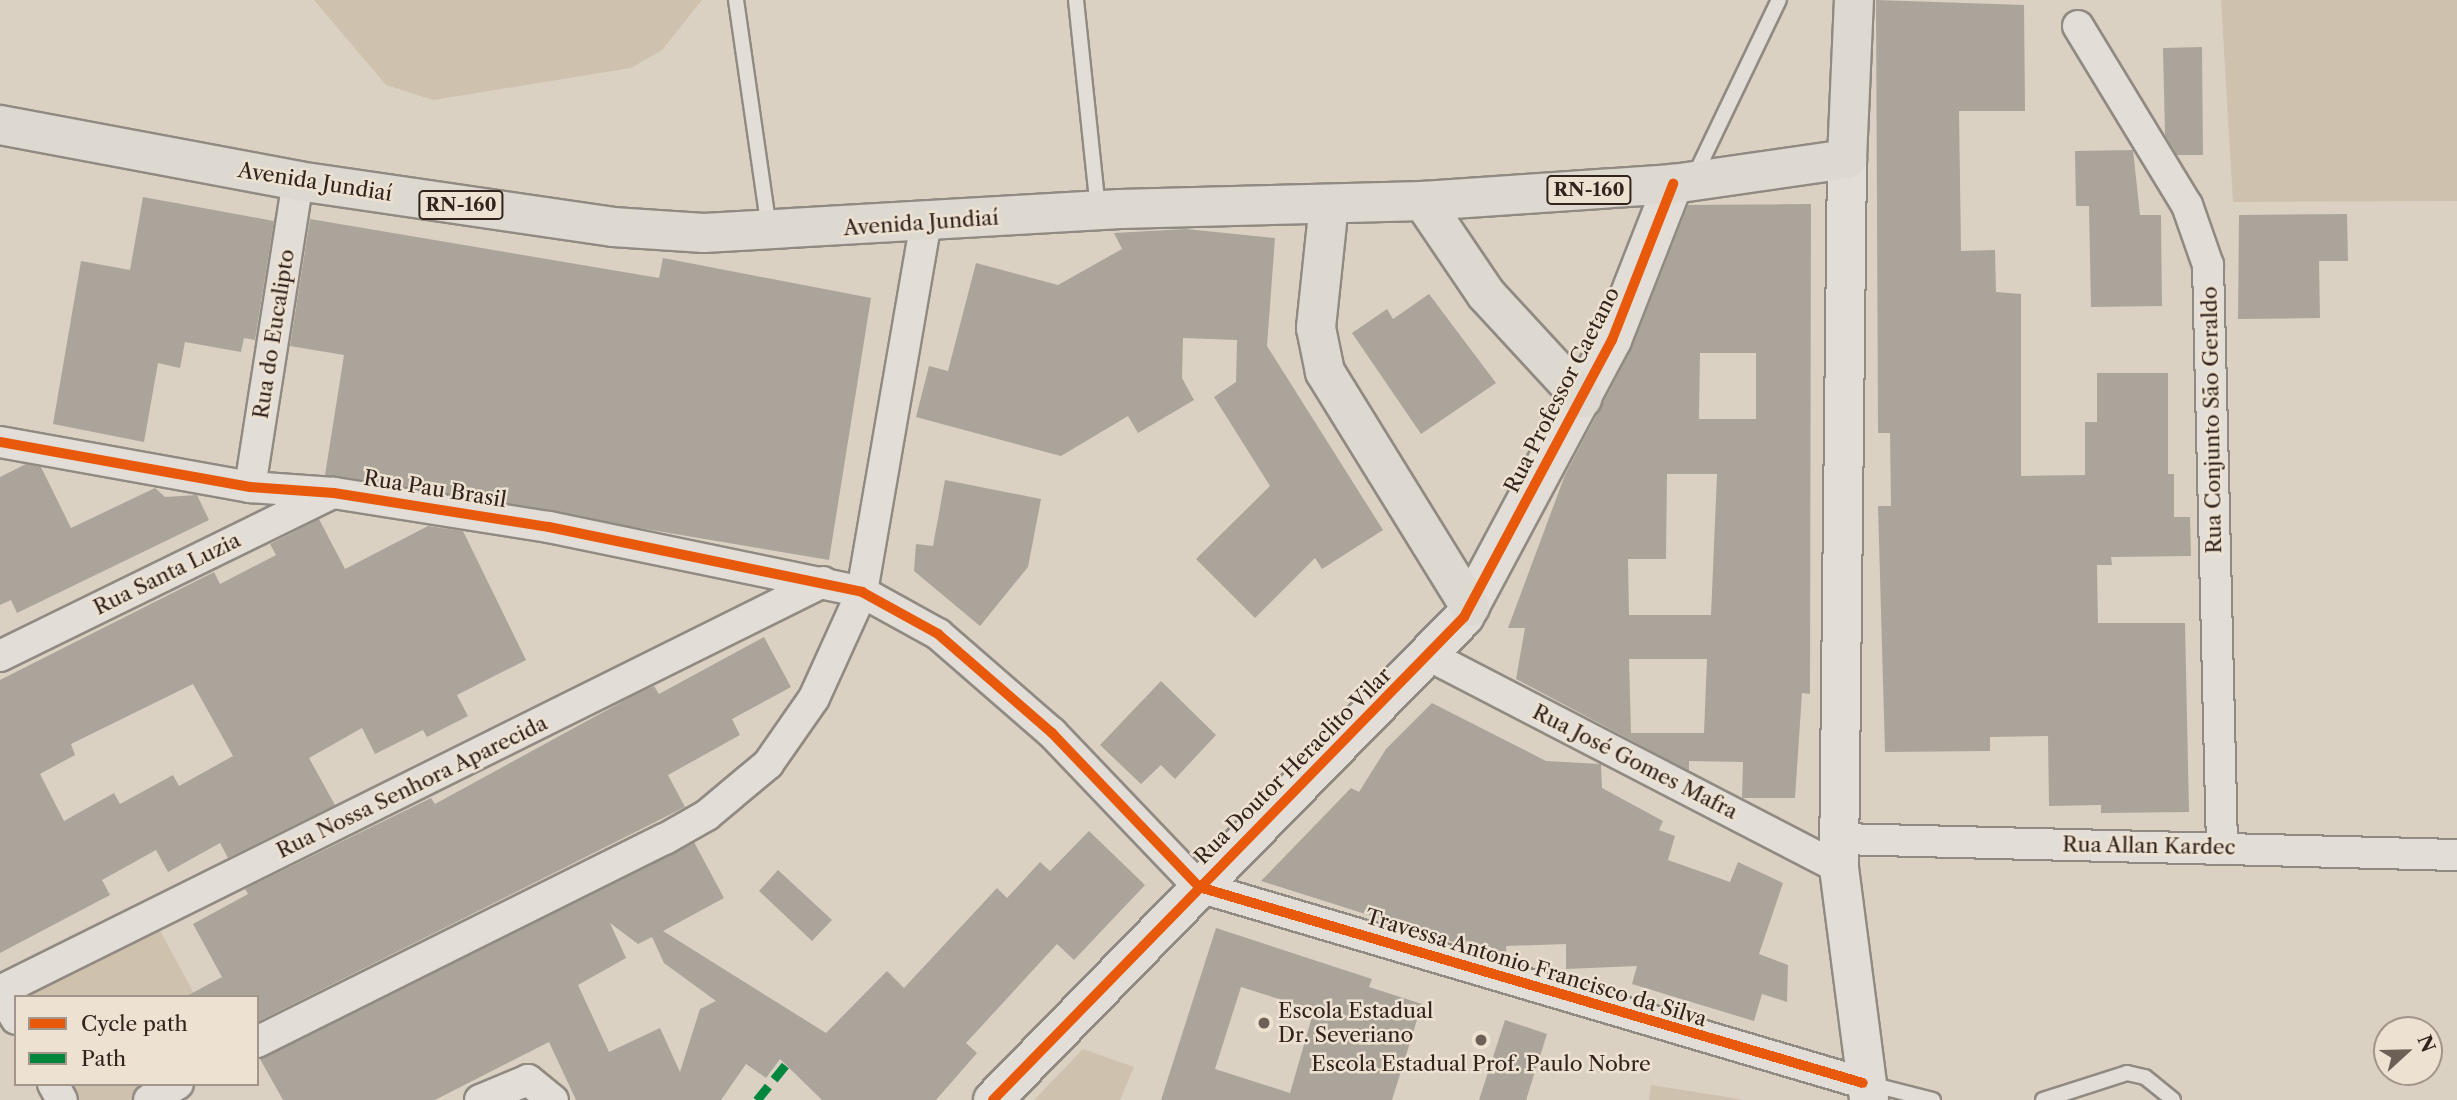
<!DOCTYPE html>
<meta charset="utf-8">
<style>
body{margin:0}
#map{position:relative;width:2457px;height:1100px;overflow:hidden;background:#dad1c3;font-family:"Libre Caslon Text",serif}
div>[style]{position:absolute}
.green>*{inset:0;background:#cec2af}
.building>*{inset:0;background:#aba49a}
.roads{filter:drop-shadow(2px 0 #918a82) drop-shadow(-2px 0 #918a82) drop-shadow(0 2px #918a82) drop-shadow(0 -2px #918a82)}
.lane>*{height:14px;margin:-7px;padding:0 7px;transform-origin:7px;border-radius:7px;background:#e2ded7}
.street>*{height:30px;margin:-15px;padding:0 15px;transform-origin:15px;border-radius:15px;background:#e2ded7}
.secondary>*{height:38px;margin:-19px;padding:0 19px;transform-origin:19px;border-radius:19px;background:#e2ded7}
.primary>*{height:38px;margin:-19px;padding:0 19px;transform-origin:19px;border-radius:19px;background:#ddd9d1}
.quiet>*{height:9px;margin-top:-4.5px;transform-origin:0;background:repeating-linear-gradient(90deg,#00873e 0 18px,transparent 0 27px)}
.cycleway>*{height:10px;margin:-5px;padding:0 5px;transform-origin:5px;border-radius:5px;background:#e8590c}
.dots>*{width:19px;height:19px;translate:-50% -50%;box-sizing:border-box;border:4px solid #ede2d2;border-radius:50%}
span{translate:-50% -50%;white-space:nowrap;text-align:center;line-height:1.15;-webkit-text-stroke:5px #ede2d2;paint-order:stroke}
.shield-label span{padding:2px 5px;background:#ede2d2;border:2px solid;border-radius:5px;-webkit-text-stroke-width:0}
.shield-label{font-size:19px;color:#32231d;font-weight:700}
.street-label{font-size:21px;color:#32231d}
.poi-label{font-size:21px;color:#32231d}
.left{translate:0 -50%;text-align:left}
.legend{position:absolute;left:14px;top:995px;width:245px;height:91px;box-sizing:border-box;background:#ede2d2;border:2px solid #a2968a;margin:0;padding:9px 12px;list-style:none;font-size:21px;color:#32231d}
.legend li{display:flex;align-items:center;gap:14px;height:35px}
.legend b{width:35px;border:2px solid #a2968a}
.north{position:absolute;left:2373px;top:1016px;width:70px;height:70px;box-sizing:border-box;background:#ede2d2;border:2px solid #a2968a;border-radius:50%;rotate:68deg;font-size:19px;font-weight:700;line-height:28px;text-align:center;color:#32231d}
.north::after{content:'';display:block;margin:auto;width:24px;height:32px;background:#6d6057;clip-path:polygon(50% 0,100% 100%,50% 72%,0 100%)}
</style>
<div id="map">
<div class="green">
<div style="clip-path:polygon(314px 0,702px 0,662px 50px,631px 68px,433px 100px,386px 85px)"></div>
<div style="clip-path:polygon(2221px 0,2457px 0,2457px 201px,2233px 202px)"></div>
<div style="clip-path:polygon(159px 929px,196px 997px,27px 997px)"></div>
<div style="clip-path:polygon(1083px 1049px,1134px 1067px,1120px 1100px,1034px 1100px)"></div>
<div style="clip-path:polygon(58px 1084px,160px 1084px,131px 1100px,67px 1100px)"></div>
<div style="clip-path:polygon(1651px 1085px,1740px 1099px,1740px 1100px,1649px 1100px)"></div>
</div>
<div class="building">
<div style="clip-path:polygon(1876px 0,2024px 5px,2025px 111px,1959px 111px,1961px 251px,1995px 250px,1996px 292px,2021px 294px,2021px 476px,2085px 475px,2085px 422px,2097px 422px,2097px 373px,2168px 373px,2168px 474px,2174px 474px,2174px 517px,2190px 517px,2191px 556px,2111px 557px,2112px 565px,2097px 565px,2098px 623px,2185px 623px,2189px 812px,2101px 813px,2101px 805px,2049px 806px,2048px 736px,1990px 737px,1990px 751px,1885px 752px,1878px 506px,1891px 506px,1890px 433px,1878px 433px)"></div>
<div style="clip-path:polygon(2202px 47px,2203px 155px,2177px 155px,2165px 135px,2163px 48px)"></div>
<div style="clip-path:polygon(2133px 150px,2140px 215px,2161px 215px,2162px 306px,2091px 307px,2089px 206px,2076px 206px,2075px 151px)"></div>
<div style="clip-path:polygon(143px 197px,274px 221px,255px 340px,244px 338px,241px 352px,185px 342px,180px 368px,158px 363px,144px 442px,53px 424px,81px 261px,130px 270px)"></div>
<div style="clip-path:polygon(evenodd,1811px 204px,1810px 694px,1802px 693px,1795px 798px,1742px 798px,1743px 762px,1689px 761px,1689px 771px,1516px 679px,1525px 628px,1508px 628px,1565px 475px,1631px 350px,1688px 205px,1811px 204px,1700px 353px,1756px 353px,1756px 419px,1699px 419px,1700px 353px,1811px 204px,1667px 474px,1717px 474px,1711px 615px,1629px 615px,1628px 559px,1666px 559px,1667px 474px,1811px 204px,1629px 659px,1707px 659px,1704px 733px,1631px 733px,1629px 659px)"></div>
<div style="clip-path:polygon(2347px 214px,2348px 261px,2319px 261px,2320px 318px,2238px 319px,2239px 215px)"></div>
<div style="clip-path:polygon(310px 219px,659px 278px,663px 258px,871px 298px,829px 560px,325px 475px,344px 355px,290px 346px)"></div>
<div style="clip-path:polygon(1186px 229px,1275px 238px,1267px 346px,1383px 530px,1322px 569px,1315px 558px,1255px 618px,1196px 559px,1270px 486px,1214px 397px,1236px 382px,1237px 340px,1183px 338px,1182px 378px,1194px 400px,1138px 433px,1128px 416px,1061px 456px,916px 417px,929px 366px,948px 371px,976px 263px,1058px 285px,1122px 249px,1114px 233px)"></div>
<div style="clip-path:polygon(1429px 294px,1496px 383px,1421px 434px,1352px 333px,1387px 309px,1393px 319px)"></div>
<div style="clip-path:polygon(26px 464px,41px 467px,71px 528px,155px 488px,165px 497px,197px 495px,209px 520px,17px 613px,11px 600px,0 605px,0 477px)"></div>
<div style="clip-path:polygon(945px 480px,1041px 499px,1028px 567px,980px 626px,914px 571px,916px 544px,933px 546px)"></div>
<div style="clip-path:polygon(evenodd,319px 519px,345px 569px,428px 526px,463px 531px,526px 660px,457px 695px,468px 716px,427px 737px,423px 730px,375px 754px,362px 728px,309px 758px,335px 805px,228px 858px,220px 843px,168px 872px,156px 850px,102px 880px,110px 895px,0 953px,0 680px,214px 572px,220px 584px,276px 555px,270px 544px,319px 519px,193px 684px,233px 756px,179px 786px,173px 775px,120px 804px,114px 793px,64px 821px,40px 774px,75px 755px,71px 744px,193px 684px)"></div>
<div style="clip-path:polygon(764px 637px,791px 687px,732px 719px,740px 735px,668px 775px,685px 807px,257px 1022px,257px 997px,185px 997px,222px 977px,193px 924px,248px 894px,245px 889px,431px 798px,435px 804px,638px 693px,654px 686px,659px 694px)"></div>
<div style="clip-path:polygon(1161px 681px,1216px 735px,1175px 779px,1161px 765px,1141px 784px,1100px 745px)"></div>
<div style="clip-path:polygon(1432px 703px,1546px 761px,1601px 764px,1602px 788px,1663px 821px,1659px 830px,1675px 836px,1668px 860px,1730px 882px,1738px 862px,1783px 883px,1759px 954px,1788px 965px,1787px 1002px,1762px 994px,1754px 1021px,1632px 984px,1637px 966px,1566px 969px,1566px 944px,1506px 946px,1507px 959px,1261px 881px,1351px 788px,1359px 792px,1386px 749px)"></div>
<div style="clip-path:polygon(evenodd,1089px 831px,1145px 885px,1074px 960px,1057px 944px,966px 1043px,977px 1053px,936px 1100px,822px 1100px,780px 1059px,766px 1078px,746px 1064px,721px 1100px,576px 1100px,549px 1042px,435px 1100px,283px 1100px,260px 1059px,694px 842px,724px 898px,663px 931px,826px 1033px,887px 971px,904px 988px,997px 888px,1007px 898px,1040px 862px,1050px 871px,1089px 831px,610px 923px,638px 944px,652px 937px,664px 963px,716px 1001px,700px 1009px,680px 1072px,660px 1028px,609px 1052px,578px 985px,626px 958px,610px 923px)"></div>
<div style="clip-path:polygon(778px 870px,832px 920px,812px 941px,759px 891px)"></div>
<div style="clip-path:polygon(evenodd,1216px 928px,1372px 979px,1369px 987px,1422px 1004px,1392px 1100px,1161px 1100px,1216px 928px,1241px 987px,1314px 1010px,1290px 1093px,1215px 1069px,1241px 987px)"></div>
<div style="clip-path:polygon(1505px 1020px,1547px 1034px,1526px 1100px,1479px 1100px)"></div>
</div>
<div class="roads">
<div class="lane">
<div style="left:736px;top:0;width:231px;rotate:81.8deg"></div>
<div style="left:1076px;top:0;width:210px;rotate:84deg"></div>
<div style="left:1695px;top:175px;width:194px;rotate:-64.4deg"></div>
<div style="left:1870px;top:1084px;width:65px;rotate:14.3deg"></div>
<div style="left:2043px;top:1100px;width:88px;rotate:-17.8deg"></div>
<div style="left:2127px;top:1073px;width:18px;rotate:13deg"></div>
<div style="left:2145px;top:1077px;width:36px;rotate:39deg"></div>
</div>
<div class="street">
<div style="left:2078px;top:26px;width:210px;rotate:58.7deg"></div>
<div style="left:2187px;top:205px;width:64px;rotate:70.7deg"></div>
<div style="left:2208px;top:265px;width:582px;rotate:88.62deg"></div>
<div style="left:0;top:442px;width:254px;rotate:10.2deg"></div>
<div style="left:250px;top:487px;width:84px;rotate:4.1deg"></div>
<div style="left:334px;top:493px;width:218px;rotate:9deg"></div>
<div style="left:549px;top:527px;width:320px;rotate:11.7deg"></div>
<div style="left:862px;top:592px;width:87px;rotate:28.9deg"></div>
<div style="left:938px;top:634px;width:151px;rotate:41deg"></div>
<div style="left:1052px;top:733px;width:213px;rotate:46.3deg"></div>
<div style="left:1199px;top:887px;width:692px;rotate:16.45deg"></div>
<div style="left:250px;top:487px;width:310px;rotate:-81.1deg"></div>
<div style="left:0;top:656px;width:371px;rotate:-26.1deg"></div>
<div style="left:1430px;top:656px;width:461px;rotate:27.4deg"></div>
<div style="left:1841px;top:839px;width:616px;rotate:1.49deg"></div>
<div style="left:0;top:991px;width:919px;rotate:-26.43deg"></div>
<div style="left:0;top:991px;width:32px;rotate:60deg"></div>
<div style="left:257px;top:1042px;width:456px;rotate:-26.5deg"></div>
<div style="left:665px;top:839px;width:48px;rotate:-29.7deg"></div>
<div style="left:707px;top:815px;width:80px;rotate:-39.9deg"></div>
<div style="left:768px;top:764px;width:80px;rotate:-55.1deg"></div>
<div style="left:814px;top:698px;width:116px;rotate:-65.6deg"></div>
<div style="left:862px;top:592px;width:375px;rotate:-80.2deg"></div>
<div style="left:53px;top:1084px;width:18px;rotate:61deg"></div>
<div style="left:149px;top:1100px;width:33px;rotate:-29deg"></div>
<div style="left:480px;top:1100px;width:52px;rotate:-22.6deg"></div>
<div style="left:528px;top:1080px;width:32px;rotate:39deg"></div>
</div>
<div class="secondary">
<div style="left:1847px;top:159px;width:709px;rotate:90.65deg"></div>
<div style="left:1839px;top:868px;width:234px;rotate:82.6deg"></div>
<div style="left:993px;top:1100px;width:675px;rotate:-45.72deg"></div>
<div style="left:1464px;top:617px;width:314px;rotate:-61.9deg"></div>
<div style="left:1612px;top:340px;width:168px;rotate:-68.6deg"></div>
</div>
<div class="primary">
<div style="left:0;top:125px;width:303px;rotate:10.6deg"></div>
<div style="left:298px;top:181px;width:318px;rotate:8.3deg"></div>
<div style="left:613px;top:227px;width:91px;rotate:3.8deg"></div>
<div style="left:704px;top:233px;width:417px;rotate:-3.3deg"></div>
<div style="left:1120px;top:209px;width:303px;rotate:-1.5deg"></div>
<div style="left:1423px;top:201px;width:251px;rotate:-3.9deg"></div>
<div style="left:1673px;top:184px;width:176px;rotate:-8.2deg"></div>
<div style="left:1847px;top:159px;width:159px;rotate:-87.5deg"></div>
<div style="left:1423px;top:201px;width:112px;rotate:55.9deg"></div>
<div style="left:1486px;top:294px;width:142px;rotate:47.3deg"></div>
<div style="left:1329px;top:204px;width:125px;rotate:96deg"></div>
<div style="left:1316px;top:328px;width:45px;rotate:78.4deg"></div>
<div style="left:1325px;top:372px;width:276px;rotate:58.3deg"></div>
</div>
</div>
<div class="quiet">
<div style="left:757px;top:1100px;width:49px;rotate:-50.8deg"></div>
</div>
<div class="cycleway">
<div style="left:0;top:442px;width:254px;rotate:10.2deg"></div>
<div style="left:250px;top:487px;width:84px;rotate:4.1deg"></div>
<div style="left:334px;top:493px;width:218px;rotate:9deg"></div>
<div style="left:549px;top:527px;width:320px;rotate:11.7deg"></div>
<div style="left:862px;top:592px;width:87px;rotate:28.9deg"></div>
<div style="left:938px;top:634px;width:151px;rotate:41deg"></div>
<div style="left:1052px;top:733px;width:213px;rotate:46.3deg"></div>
<div style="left:1199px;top:887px;width:692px;rotate:16.45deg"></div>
<div style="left:993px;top:1100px;width:675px;rotate:-45.72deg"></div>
<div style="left:1464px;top:617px;width:314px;rotate:-61.9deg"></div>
<div style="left:1612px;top:340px;width:168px;rotate:-68.6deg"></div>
</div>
<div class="dots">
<div style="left:1264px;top:1023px;background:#6d6057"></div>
<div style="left:1481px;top:1040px;background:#6d6057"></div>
</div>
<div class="shield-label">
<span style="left:1589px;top:190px">RN-160</span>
<span style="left:461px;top:205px">RN-160</span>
</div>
<div class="street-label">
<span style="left:315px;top:182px;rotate:9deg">Avenida Jundiaí</span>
<span style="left:921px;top:223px;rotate:-4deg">Avenida Jundiaí</span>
<span style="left:274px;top:334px;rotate:-81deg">Rua do Eucalipto</span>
<span style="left:1562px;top:390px;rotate:-63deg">Rua Professor Caetano</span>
<span style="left:2212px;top:420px;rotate:-91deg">Rua Conjunto São Geraldo</span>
<span style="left:435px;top:489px;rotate:9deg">Rua Pau Brasil</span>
<span style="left:167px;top:574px;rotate:-26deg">Rua Santa Luzia</span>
<span style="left:1635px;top:762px;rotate:27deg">Rua José Gomes Mafra</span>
<span style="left:1293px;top:766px;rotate:-45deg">Rua Doutor Heraclito Vilar</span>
<span style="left:412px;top:787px;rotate:-26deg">Rua Nossa Senhora Aparecida</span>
<span style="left:2149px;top:846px;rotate:1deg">Rua Allan Kardec</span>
<span style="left:1536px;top:968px;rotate:17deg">Travessa Antonio Francisco da Silva</span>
</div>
<div class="poi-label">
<span class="left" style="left:1278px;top:1023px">Escola Estadual<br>Dr. Severiano</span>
<span style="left:1481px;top:1064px">Escola Estadual Prof. Paulo Nobre</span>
</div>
<ul class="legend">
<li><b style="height:9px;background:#e8590c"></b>Cycle path</li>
<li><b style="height:9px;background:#00873e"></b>Path</li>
</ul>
<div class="north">N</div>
</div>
